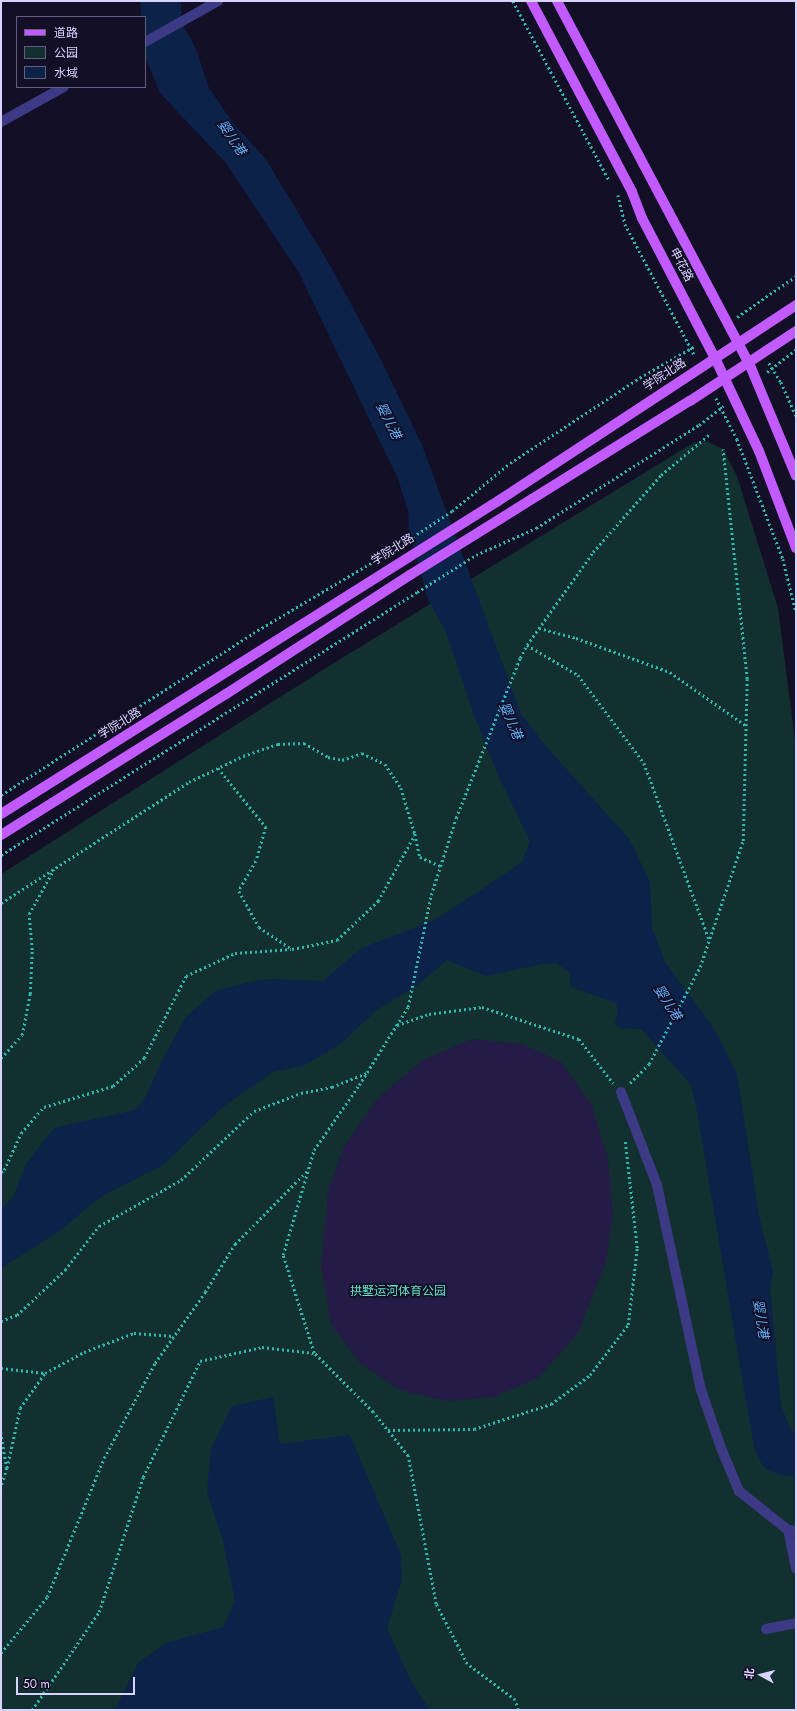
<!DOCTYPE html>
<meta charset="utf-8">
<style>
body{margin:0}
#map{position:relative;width:797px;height:1711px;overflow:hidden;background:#130f26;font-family:Jost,"Noto Sans SC",sans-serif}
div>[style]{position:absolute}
.green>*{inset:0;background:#12302f}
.water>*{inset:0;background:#0c2248}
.building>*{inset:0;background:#241b47}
.path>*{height:2.5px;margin-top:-1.25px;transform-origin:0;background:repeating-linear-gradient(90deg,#2fb8b0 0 2px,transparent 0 5px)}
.minor>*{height:10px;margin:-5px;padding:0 5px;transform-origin:5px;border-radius:5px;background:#3d3a85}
.major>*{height:10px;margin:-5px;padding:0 5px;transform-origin:5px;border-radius:5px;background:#c25bff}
span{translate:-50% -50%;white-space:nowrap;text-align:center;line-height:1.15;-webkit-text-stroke:3.5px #130f26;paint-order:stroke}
.street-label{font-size:12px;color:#d9d4ff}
.park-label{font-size:12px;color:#5fe0c0}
.water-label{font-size:13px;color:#62b6ff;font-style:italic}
.frame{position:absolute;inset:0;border:2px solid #d9d4ff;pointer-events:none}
.legend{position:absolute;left:16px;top:16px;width:130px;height:72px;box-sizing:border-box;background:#130f26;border:1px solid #625e7d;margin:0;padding:5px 7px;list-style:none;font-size:12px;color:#d9d4ff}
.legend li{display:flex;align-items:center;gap:8px;height:20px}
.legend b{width:20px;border:1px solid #625e7d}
.north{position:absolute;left:741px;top:1655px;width:40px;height:40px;-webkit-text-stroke:3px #130f26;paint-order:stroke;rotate:277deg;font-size:11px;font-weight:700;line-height:16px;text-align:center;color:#d9d4ff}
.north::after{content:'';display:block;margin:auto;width:14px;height:18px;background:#d9d4ff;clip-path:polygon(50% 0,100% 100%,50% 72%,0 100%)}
.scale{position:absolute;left:16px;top:1677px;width:119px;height:18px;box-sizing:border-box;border:2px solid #d9d4ff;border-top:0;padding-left:5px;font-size:12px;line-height:14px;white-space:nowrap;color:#d9d4ff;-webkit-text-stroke:3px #130f26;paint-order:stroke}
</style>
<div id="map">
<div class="green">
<div style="clip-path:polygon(706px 441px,723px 449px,737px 476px,778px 608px,796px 748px,796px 1710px,1px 1710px,1px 874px,329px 666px,693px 443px)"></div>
</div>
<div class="water">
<div style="clip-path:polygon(140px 1px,181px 1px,182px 23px,196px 49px,209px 88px,233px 123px,265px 158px,331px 267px,379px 356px,422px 445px,521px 714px,545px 745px,630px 840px,650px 882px,652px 928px,665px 962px,715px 1030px,737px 1074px,759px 1215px,773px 1272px,770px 1288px,781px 1405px,790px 1428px,796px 1434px,796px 1477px,780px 1475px,766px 1469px,760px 1461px,754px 1448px,697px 1111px,691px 1085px,641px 1029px,620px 1028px,615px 1024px,618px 1011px,616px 1003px,571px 987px,569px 972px,557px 963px,542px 964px,486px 976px,447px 960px,418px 985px,377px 1010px,338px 1046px,303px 1066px,273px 1072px,224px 1106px,163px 1165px,106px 1194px,90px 1205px,60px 1231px,1px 1268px,1px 1209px,13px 1197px,26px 1164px,54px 1128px,135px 1110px,145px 1098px,162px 1060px,185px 1018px,215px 991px,254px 981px,271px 979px,324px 981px,340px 966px,362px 948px,434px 920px,484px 888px,522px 862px,530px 841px,498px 775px,474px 715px,446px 632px,428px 600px,409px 530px,408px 511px,398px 479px,299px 273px,225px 162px,160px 93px,145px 57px,145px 17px,141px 17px)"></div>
<div style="clip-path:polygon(273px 1397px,280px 1444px,350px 1435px,401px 1555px,402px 1580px,387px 1628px,412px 1683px,430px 1710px,115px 1710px,138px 1663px,166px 1643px,223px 1627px,235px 1601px,223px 1541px,207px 1492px,211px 1448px,232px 1406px)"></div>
</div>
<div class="building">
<div style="clip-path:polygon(472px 1039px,522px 1044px,561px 1062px,591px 1104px,608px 1158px,613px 1215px,606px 1261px,578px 1333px,539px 1377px,495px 1397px,447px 1401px,400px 1390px,360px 1363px,331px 1324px,321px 1267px,328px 1190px,345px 1145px,378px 1098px,423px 1060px)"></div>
</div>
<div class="path">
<div style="left:513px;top:1px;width:205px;rotate:61.8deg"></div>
<div style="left:618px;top:195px;width:30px;rotate:76deg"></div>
<div style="left:625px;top:224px;width:149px;rotate:62.1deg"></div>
<div style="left:737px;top:317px;width:72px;rotate:-34.8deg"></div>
<div style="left:769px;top:363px;width:22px;rotate:58deg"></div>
<div style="left:781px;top:382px;width:37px;rotate:66deg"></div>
<div style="left:767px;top:372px;width:37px;rotate:-38deg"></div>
<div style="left:716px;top:398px;width:46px;rotate:62.9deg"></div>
<div style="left:737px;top:439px;width:50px;rotate:69deg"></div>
<div style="left:755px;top:486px;width:78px;rotate:69deg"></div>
<div style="left:783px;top:559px;width:55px;rotate:76.2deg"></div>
<div style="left:539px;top:628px;width:38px;rotate:15deg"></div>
<div style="left:576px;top:638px;width:100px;rotate:19.9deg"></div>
<div style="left:670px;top:672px;width:92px;rotate:35.2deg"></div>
<div style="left:527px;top:645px;width:59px;rotate:30.5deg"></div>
<div style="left:578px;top:675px;width:110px;rotate:53.1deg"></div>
<div style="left:644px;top:763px;width:188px;rotate:69.7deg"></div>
<div style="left:218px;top:768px;width:76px;rotate:50.9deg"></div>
<div style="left:266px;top:827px;width:35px;rotate:106deg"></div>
<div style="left:256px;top:861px;width:34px;rotate:120deg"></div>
<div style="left:239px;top:891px;width:41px;rotate:60.9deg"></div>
<div style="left:259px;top:927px;width:40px;rotate:34deg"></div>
<div style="left:292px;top:949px;width:46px;rotate:-11.3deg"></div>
<div style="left:337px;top:940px;width:57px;rotate:-43.6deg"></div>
<div style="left:378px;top:901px;width:77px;rotate:-61.1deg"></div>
<div style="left:1px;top:795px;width:300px;rotate:-32.7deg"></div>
<div style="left:253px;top:633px;width:166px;rotate:-30.7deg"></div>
<div style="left:396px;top:548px;width:67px;rotate:-33.5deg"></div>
<div style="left:452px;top:511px;width:75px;rotate:-39.6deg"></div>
<div style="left:510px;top:463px;width:160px;rotate:-33.3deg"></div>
<div style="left:644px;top:375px;width:59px;rotate:-29.6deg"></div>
<div style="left:1px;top:855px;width:492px;rotate:-32.3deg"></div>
<div style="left:417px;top:592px;width:70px;rotate:-32.1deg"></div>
<div style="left:476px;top:555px;width:66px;rotate:-24.2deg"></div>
<div style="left:536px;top:528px;width:193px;rotate:-32.3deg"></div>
<div style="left:699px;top:425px;width:31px;rotate:-38deg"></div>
<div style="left:1px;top:903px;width:224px;rotate:-32.8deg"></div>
<div style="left:189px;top:782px;width:60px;rotate:-25.7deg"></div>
<div style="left:243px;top:756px;width:37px;rotate:-19deg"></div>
<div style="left:278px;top:744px;width:26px;rotate:-2deg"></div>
<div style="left:304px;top:743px;width:28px;rotate:30deg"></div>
<div style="left:328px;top:757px;width:14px;rotate:12deg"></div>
<div style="left:342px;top:760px;width:21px;rotate:-19deg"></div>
<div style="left:362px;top:753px;width:25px;rotate:26deg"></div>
<div style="left:385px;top:764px;width:29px;rotate:56deg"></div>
<div style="left:401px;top:788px;width:48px;rotate:73.1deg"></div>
<div style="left:415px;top:834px;width:24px;rotate:78deg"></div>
<div style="left:420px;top:857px;width:22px;rotate:24deg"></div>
<div style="left:397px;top:1025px;width:34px;rotate:-19deg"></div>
<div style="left:429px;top:1014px;width:53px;rotate:-7.5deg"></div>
<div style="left:482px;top:1007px;width:102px;rotate:18.3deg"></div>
<div style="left:579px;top:1039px;width:56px;rotate:52.3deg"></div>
<div style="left:1px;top:1058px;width:31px;rotate:-48deg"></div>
<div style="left:22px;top:1035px;width:42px;rotate:-79deg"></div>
<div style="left:30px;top:994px;width:44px;rotate:-87.4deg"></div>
<div style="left:32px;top:950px;width:36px;rotate:-95deg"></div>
<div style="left:29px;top:914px;width:51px;rotate:-60.9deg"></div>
<div style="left:630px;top:1083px;width:27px;rotate:-45deg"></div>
<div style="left:649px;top:1064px;width:110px;rotate:-62.3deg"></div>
<div style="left:700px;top:967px;width:133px;rotate:-71.2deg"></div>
<div style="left:743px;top:841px;width:162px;rotate:-88.6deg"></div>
<div style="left:747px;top:679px;width:231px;rotate:-96deg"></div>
<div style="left:1px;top:1172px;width:4px;rotate:-34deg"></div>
<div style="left:4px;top:1170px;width:41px;rotate:-65.3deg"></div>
<div style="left:21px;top:1133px;width:35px;rotate:-49deg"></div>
<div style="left:44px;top:1107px;width:72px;rotate:-16.9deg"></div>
<div style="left:113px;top:1086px;width:42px;rotate:-42.1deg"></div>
<div style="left:144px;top:1058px;width:92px;rotate:-62.9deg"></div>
<div style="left:186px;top:976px;width:54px;rotate:-25.1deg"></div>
<div style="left:235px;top:953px;width:56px;rotate:-4.1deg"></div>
<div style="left:1px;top:1321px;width:17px;rotate:-21deg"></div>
<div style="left:17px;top:1315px;width:66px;rotate:-43.2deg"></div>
<div style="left:65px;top:1270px;width:56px;rotate:-52.3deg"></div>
<div style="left:99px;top:1226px;width:94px;rotate:-29.3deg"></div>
<div style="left:181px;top:1180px;width:100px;rotate:-43.4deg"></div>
<div style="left:254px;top:1111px;width:50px;rotate:-21deg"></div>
<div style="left:301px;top:1093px;width:32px;rotate:-11deg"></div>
<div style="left:332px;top:1087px;width:37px;rotate:-22deg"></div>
<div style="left:1px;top:1368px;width:44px;rotate:6.5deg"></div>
<div style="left:45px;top:1373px;width:44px;rotate:-28.3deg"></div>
<div style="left:84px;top:1352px;width:53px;rotate:-20.8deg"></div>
<div style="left:134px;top:1333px;width:40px;rotate:4.3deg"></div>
<div style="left:388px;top:1430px;width:86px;rotate:-0.7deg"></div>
<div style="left:474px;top:1429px;width:81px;rotate:-18deg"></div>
<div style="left:551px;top:1404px;width:49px;rotate:-36.6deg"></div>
<div style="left:590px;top:1375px;width:63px;rotate:-52.8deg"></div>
<div style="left:628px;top:1325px;width:78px;rotate:-83.3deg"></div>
<div style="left:637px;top:1248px;width:108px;rotate:-96.4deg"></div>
<div style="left:1px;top:1432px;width:36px;rotate:81deg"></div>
<div style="left:7px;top:1468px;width:21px;rotate:107deg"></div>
<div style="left:7px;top:1468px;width:61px;rotate:-77.8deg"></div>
<div style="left:20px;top:1408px;width:43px;rotate:-54.5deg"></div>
<div style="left:1px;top:1653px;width:72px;rotate:-50.6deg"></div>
<div style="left:47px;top:1597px;width:150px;rotate:-67.7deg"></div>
<div style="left:104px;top:1458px;width:108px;rotate:-61.8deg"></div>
<div style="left:155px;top:1363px;width:87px;rotate:-54.8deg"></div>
<div style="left:205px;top:1292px;width:57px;rotate:-58deg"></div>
<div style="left:235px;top:1244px;width:104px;rotate:-45.4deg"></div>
<div style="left:32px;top:1710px;width:119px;rotate:-55.6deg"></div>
<div style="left:99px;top:1612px;width:142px;rotate:-71.9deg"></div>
<div style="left:143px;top:1477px;width:129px;rotate:-63.8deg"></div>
<div style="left:200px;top:1361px;width:64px;rotate:-12.7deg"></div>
<div style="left:262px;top:1347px;width:52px;rotate:6.6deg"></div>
<div style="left:518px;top:1710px;width:10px;rotate:-107deg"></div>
<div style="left:515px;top:1700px;width:60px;rotate:-143.1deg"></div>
<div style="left:467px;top:1664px;width:68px;rotate:-117.3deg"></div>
<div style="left:436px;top:1604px;width:151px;rotate:-100.7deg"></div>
<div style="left:408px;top:1456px;width:56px;rotate:-128.5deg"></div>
<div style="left:373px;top:1412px;width:83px;rotate:-135deg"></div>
<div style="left:314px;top:1353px;width:103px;rotate:-107.6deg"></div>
<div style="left:283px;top:1255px;width:109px;rotate:-73.6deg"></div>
<div style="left:314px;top:1150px;width:79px;rotate:-55.3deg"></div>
<div style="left:359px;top:1085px;width:92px;rotate:-57.9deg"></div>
<div style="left:408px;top:1007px;width:114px;rotate:-78.4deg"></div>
<div style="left:431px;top:895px;width:81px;rotate:-72deg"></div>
<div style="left:456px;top:818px;width:172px;rotate:-68.2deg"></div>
<div style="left:520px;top:658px;width:15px;rotate:-62deg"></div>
<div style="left:527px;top:645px;width:114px;rotate:-54.6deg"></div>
<div style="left:593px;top:552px;width:103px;rotate:-48.6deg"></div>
<div style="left:661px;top:475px;width:65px;rotate:-40deg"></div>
</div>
<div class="minor">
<div style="left:145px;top:42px;width:84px;rotate:-29.3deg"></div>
<div style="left:1px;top:122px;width:72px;rotate:-29.1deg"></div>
<div style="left:621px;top:1092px;width:100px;rotate:68.8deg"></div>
<div style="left:657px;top:1185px;width:210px;rotate:77.9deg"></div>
<div style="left:701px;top:1390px;width:61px;rotate:71deg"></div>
<div style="left:721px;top:1448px;width:47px;rotate:67.3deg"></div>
<div style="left:739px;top:1491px;width:63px;rotate:38.5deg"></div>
<div style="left:788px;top:1530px;width:8px;rotate:7deg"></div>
<div style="left:788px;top:1530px;width:40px;rotate:78deg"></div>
<div style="left:766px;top:1629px;width:31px;rotate:-11deg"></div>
</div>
<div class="major">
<div style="left:531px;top:1px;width:216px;rotate:62.1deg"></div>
<div style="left:632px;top:192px;width:28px;rotate:69deg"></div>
<div style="left:642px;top:218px;width:158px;rotate:62.5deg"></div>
<div style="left:715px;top:358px;width:103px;rotate:64.7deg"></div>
<div style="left:759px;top:451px;width:104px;rotate:69.1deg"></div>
<div style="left:557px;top:1px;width:410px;rotate:62.1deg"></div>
<div style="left:749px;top:363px;width:122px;rotate:67.4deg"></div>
<div style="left:1px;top:814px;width:587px;rotate:-32.2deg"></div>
<div style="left:498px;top:501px;width:357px;rotate:-33.3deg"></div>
<div style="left:1px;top:835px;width:266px;rotate:-32.1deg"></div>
<div style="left:226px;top:694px;width:219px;rotate:-32.9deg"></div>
<div style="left:410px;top:575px;width:330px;rotate:-31.9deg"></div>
<div style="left:690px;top:401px;width:127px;rotate:-33.4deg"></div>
</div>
<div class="street-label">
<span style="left:681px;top:265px;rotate:62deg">申花路</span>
<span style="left:665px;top:375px;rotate:-33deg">学院北路</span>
<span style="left:393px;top:550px;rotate:-32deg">学院北路</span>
<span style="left:120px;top:724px;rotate:-32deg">学院北路</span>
</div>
<div class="park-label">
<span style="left:398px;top:1292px">拱墅运河体育公园</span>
</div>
<div class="water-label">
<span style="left:231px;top:138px;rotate:56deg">婴儿港</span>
<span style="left:388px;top:421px;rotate:63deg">婴儿港</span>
<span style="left:510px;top:721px;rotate:67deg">婴儿港</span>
<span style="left:667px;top:1003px;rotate:57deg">婴儿港</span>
<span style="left:760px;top:1319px;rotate:81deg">婴儿港</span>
</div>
<div class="frame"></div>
<ul class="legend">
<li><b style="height:5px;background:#c25bff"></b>道路</li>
<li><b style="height:11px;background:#12302f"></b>公园</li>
<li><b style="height:11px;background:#0c2248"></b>水域</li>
</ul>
<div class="north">北</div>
<div class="scale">50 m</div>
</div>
